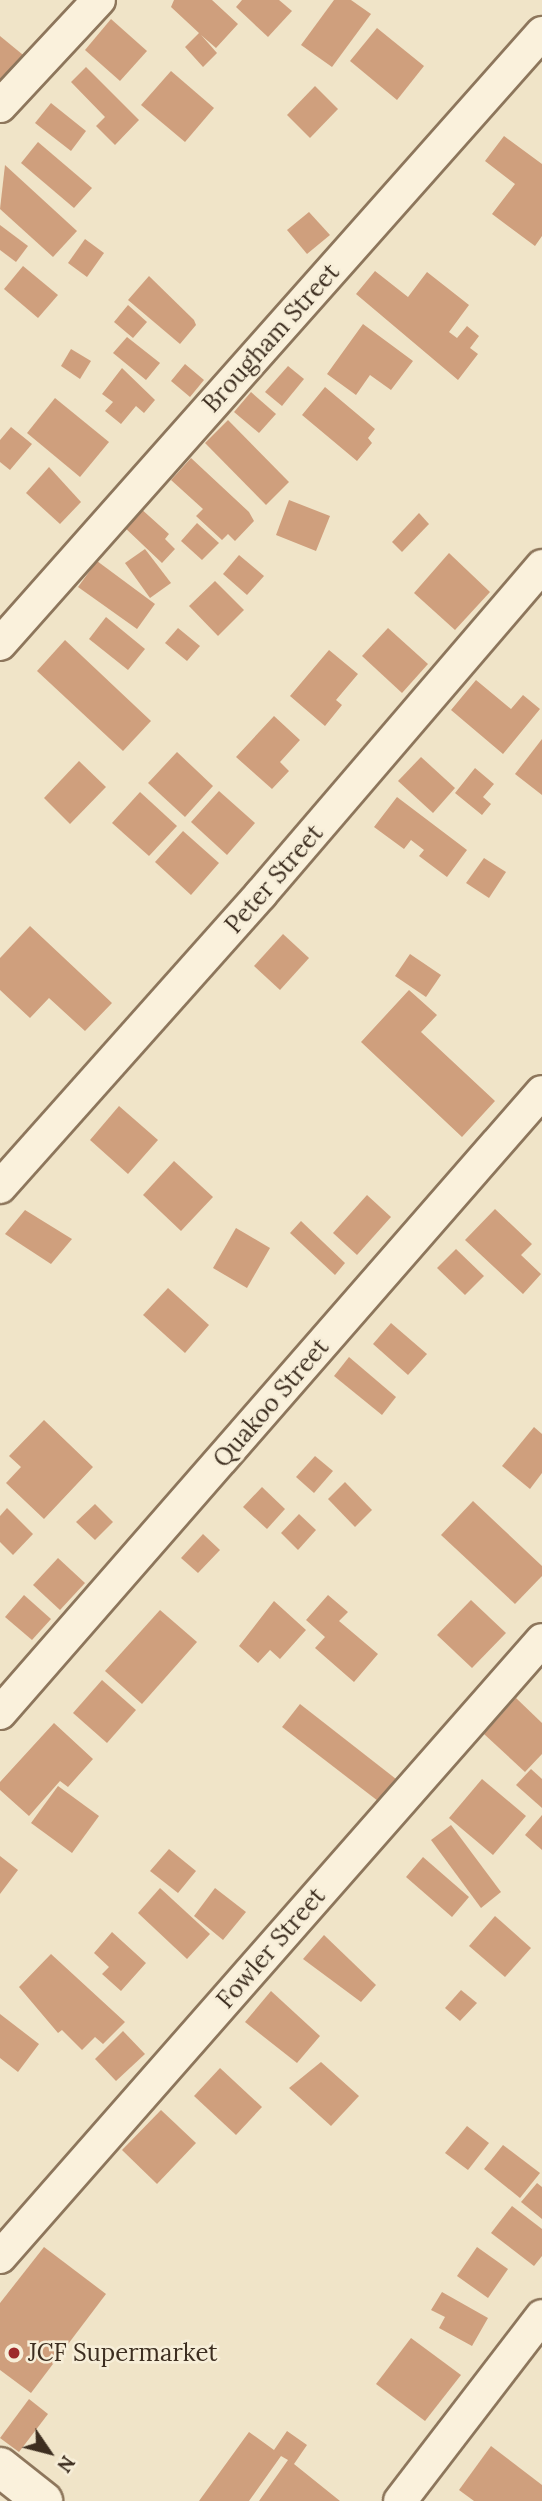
<!DOCTYPE html>
<style>
body{margin:0}
#map{position:relative;width:542px;height:2501px;overflow:hidden;background:#f0e4c8;font-family:Lora,serif}
div>[style]{position:absolute}
.building>*{inset:0;background:#cf9f7d}
.roads{filter:drop-shadow(2px 0 #8d765c) drop-shadow(-2px 0 #8d765c) drop-shadow(0 2px #8d765c) drop-shadow(0 -2px #8d765c)}
.minor>*{height:32px;margin:-16px;padding:0 16px;transform-origin:16px;border-radius:16px;background:#faf1dc}
.secondary>*{height:38px;margin:-19px;padding:0 19px;transform-origin:19px;border-radius:19px;background:#faf1dc}
.dots>*{width:19px;height:19px;translate:-50% -50%;box-sizing:border-box;border:4px solid #f7eed8;border-radius:50%}
span{translate:-50% -50%;white-space:nowrap;text-align:center;line-height:1.15;-webkit-text-stroke:5px #f7eed8;paint-order:stroke}
.street-label{font-size:24px;color:#3d2e20}
.poi-label{font-size:24px;color:#3d2e20}
.left{translate:0 -50%;text-align:left}
.north{position:absolute;left:14px;top:2417px;width:70px;height:70px;-webkit-text-stroke:5px #f7eed8;paint-order:stroke;rotate:125deg;font-size:19px;font-weight:700;line-height:28px;text-align:center;color:#3d2e20}
.north::after{content:'';display:block;margin:auto;width:24px;height:32px;background:#3d2e20;clip-path:polygon(50% 0,100% 100%,50% 72%,0 100%)}
</style>
<div id="map">
<div class="building">
<div style="clip-path:polygon(174px 0,212px 0,238px 24px,216px 48px,201px 35px,217px 53px,203px 67px,185px 47px,199px 33px,171px 7px)"></div>
<div style="clip-path:polygon(242px 0,279px 0,292px 11px,268px 37px,236px 7px)"></div>
<div style="clip-path:polygon(334px 0,351px 0,371px 14px,332px 67px,301px 45px)"></div>
<div style="clip-path:polygon(111px 19px,147px 51px,120px 81px,85px 50px)"></div>
<div style="clip-path:polygon(377px 28px,424px 66px,397px 100px,350px 61px)"></div>
<div style="clip-path:polygon(0 36px,28px 59px,0 88px)"></div>
<div style="clip-path:polygon(86px 67px,139px 120px,115px 145px,96px 126px,105px 117px,71px 82px)"></div>
<div style="clip-path:polygon(171px 71px,214px 108px,185px 142px,141px 105px)"></div>
<div style="clip-path:polygon(315px 86px,338px 109px,310px 138px,287px 115px)"></div>
<div style="clip-path:polygon(51px 103px,86px 131px,71px 151px,35px 123px)"></div>
<div style="clip-path:polygon(504px 136px,542px 164px,542px 236px,535px 246px,492px 214px,515px 184px,485px 161px)"></div>
<div style="clip-path:polygon(38px 142px,92px 188px,74px 208px,21px 163px)"></div>
<div style="clip-path:polygon(5px 165px,77px 231px,53px 257px,0 209px)"></div>
<div style="clip-path:polygon(309px 212px,330px 235px,307px 254px,287px 230px)"></div>
<div style="clip-path:polygon(0 225px,28px 246px,16px 262px,0 250px)"></div>
<div style="clip-path:polygon(85px 239px,104px 253px,87px 277px,68px 263px)"></div>
<div style="clip-path:polygon(23px 266px,58px 295px,38px 318px,4px 289px)"></div>
<div style="clip-path:polygon(375px 271px,408px 297px,427px 272px,469px 305px,449px 332px,457px 338px,467px 326px,479px 336px,470px 348px,478px 354px,458px 380px,356px 294px)"></div>
<div style="clip-path:polygon(149px 276px,194px 320px,196px 325px,180px 344px,128px 300px)"></div>
<div style="clip-path:polygon(128px 305px,147px 322px,133px 338px,114px 322px)"></div>
<div style="clip-path:polygon(363px 324px,413px 361px,391px 390px,370px 375px,356px 395px,327px 374px)"></div>
<div style="clip-path:polygon(127px 337px,160px 363px,146px 380px,113px 353px)"></div>
<div style="clip-path:polygon(71px 349px,91px 361px,80px 379px,61px 366px)"></div>
<div style="clip-path:polygon(185px 364px,204px 380px,190px 397px,171px 381px)"></div>
<div style="clip-path:polygon(288px 366px,304px 379px,282px 406px,265px 392px)"></div>
<div style="clip-path:polygon(122px 368px,155px 400px,144px 413px,136px 406px,121px 424px,105px 411px,113px 402px,102px 394px)"></div>
<div style="clip-path:polygon(325px 387px,375px 429px,368px 438px,372px 443px,357px 461px,302px 415px)"></div>
<div style="clip-path:polygon(251px 392px,276px 414px,259px 433px,234px 412px)"></div>
<div style="clip-path:polygon(55px 398px,109px 442px,80px 477px,27px 433px)"></div>
<div style="clip-path:polygon(228px 420px,289px 482px,266px 505px,205px 443px)"></div>
<div style="clip-path:polygon(11px 427px,32px 444px,10px 470px,0 462px,0 440px)"></div>
<div style="clip-path:polygon(191px 458px,249px 512px,254px 521px,235px 541px,228px 534px,222px 540px,196px 516px,203px 509px,171px 480px)"></div>
<div style="clip-path:polygon(49px 467px,81px 502px,60px 524px,26px 493px)"></div>
<div style="clip-path:polygon(289px 500px,330px 516px,316px 551px,276px 535px)"></div>
<div style="clip-path:polygon(139px 507px,169px 534px,165px 539px,175px 549px,162px 563px,122px 525px)"></div>
<div style="clip-path:polygon(419px 513px,429px 524px,402px 552px,392px 542px)"></div>
<div style="clip-path:polygon(197px 523px,219px 543px,202px 560px,181px 541px)"></div>
<div style="clip-path:polygon(145px 549px,171px 583px,150px 598px,125px 563px)"></div>
<div style="clip-path:polygon(449px 553px,490px 592px,455px 630px,414px 593px)"></div>
<div style="clip-path:polygon(239px 555px,264px 576px,247px 595px,223px 574px)"></div>
<div style="clip-path:polygon(97px 561px,155px 604px,137px 629px,78px 587px)"></div>
<div style="clip-path:polygon(215px 581px,244px 610px,218px 636px,189px 606px)"></div>
<div style="clip-path:polygon(106px 617px,145px 649px,128px 670px,89px 639px)"></div>
<div style="clip-path:polygon(178px 628px,200px 646px,187px 661px,165px 643px)"></div>
<div style="clip-path:polygon(388px 628px,428px 664px,402px 693px,362px 656px)"></div>
<div style="clip-path:polygon(65px 640px,151px 721px,123px 751px,37px 671px)"></div>
<div style="clip-path:polygon(329px 650px,358px 674px,336px 700px,342px 705px,325px 726px,290px 696px)"></div>
<div style="clip-path:polygon(476px 680px,511px 709px,523px 695px,540px 709px,503px 754px,451px 710px)"></div>
<div style="clip-path:polygon(274px 716px,300px 740px,280px 762px,289px 771px,272px 789px,236px 757px)"></div>
<div style="clip-path:polygon(542px 739px,542px 795px,515px 774px)"></div>
<div style="clip-path:polygon(177px 752px,213px 786px,185px 817px,148px 783px)"></div>
<div style="clip-path:polygon(421px 757px,455px 788px,433px 813px,398px 781px)"></div>
<div style="clip-path:polygon(79px 761px,106px 787px,70px 824px,44px 798px)"></div>
<div style="clip-path:polygon(475px 768px,494px 784px,483px 797px,491px 804px,482px 815px,455px 793px)"></div>
<div style="clip-path:polygon(219px 791px,255px 823px,227px 855px,191px 822px)"></div>
<div style="clip-path:polygon(140px 792px,177px 826px,149px 856px,112px 823px)"></div>
<div style="clip-path:polygon(397px 797px,467px 850px,447px 877px,419px 856px,424px 850px,411px 840px,404px 849px,374px 827px)"></div>
<div style="clip-path:polygon(183px 831px,219px 863px,191px 895px,155px 862px)"></div>
<div style="clip-path:polygon(484px 858px,506px 872px,489px 898px,466px 883px)"></div>
<div style="clip-path:polygon(30px 926px,112px 1003px,85px 1031px,49px 998px,30px 1018px,0 990px,0 958px)"></div>
<div style="clip-path:polygon(283px 934px,309px 958px,280px 990px,254px 966px)"></div>
<div style="clip-path:polygon(410px 954px,441px 975px,426px 997px,395px 976px)"></div>
<div style="clip-path:polygon(409px 990px,437px 1015px,421px 1032px,495px 1101px,462px 1137px,361px 1042px)"></div>
<div style="clip-path:polygon(119px 1106px,158px 1140px,128px 1174px,90px 1140px)"></div>
<div style="clip-path:polygon(174px 1161px,213px 1197px,181px 1231px,143px 1195px)"></div>
<div style="clip-path:polygon(367px 1195px,391px 1217px,357px 1255px,333px 1233px)"></div>
<div style="clip-path:polygon(495px 1209px,532px 1244px,521px 1255px,541px 1274px,523px 1294px,465px 1240px)"></div>
<div style="clip-path:polygon(25px 1210px,72px 1239px,51px 1264px,5px 1234px)"></div>
<div style="clip-path:polygon(301px 1221px,345px 1263px,335px 1275px,290px 1233px)"></div>
<div style="clip-path:polygon(236px 1228px,270px 1248px,247px 1288px,213px 1268px)"></div>
<div style="clip-path:polygon(456px 1249px,484px 1276px,465px 1295px,437px 1268px)"></div>
<div style="clip-path:polygon(168px 1288px,209px 1325px,185px 1353px,143px 1315px)"></div>
<div style="clip-path:polygon(391px 1323px,427px 1354px,408px 1375px,373px 1344px)"></div>
<div style="clip-path:polygon(349px 1357px,396px 1397px,382px 1415px,334px 1376px)"></div>
<div style="clip-path:polygon(44px 1420px,93px 1467px,44px 1519px,6px 1483px,21px 1467px,9px 1456px)"></div>
<div style="clip-path:polygon(534px 1427px,542px 1434px,542px 1473px,530px 1489px,502px 1466px)"></div>
<div style="clip-path:polygon(315px 1456px,333px 1471px,314px 1493px,296px 1477px)"></div>
<div style="clip-path:polygon(345px 1482px,372px 1510px,355px 1527px,328px 1499px)"></div>
<div style="clip-path:polygon(262px 1487px,285px 1509px,267px 1529px,243px 1507px)"></div>
<div style="clip-path:polygon(473px 1501px,542px 1566px,542px 1576px,515px 1604px,441px 1535px)"></div>
<div style="clip-path:polygon(95px 1504px,113px 1522px,95px 1540px,76px 1522px)"></div>
<div style="clip-path:polygon(7px 1508px,33px 1534px,13px 1555px,0 1542px,0 1516px)"></div>
<div style="clip-path:polygon(299px 1514px,316px 1530px,298px 1550px,281px 1533px)"></div>
<div style="clip-path:polygon(203px 1534px,220px 1550px,198px 1573px,181px 1558px)"></div>
<div style="clip-path:polygon(58px 1558px,85px 1583px,60px 1610px,33px 1585px)"></div>
<div style="clip-path:polygon(24px 1595px,51px 1619px,32px 1640px,5px 1617px)"></div>
<div style="clip-path:polygon(328px 1595px,348px 1612px,339px 1621px,378px 1654px,354px 1682px,315px 1648px,325px 1637px,306px 1620px)"></div>
<div style="clip-path:polygon(471px 1600px,506px 1633px,472px 1668px,437px 1635px)"></div>
<div style="clip-path:polygon(274px 1601px,306px 1630px,280px 1659px,270px 1650px,258px 1663px,239px 1646px)"></div>
<div style="clip-path:polygon(160px 1610px,197px 1642px,142px 1704px,105px 1671px)"></div>
<div style="clip-path:polygon(102px 1680px,136px 1710px,107px 1743px,73px 1713px)"></div>
<div style="clip-path:polygon(516px 1698px,542px 1723px,542px 1754px,525px 1772px,484px 1734px)"></div>
<div style="clip-path:polygon(300px 1704px,396px 1779px,378px 1801px,282px 1727px)"></div>
<div style="clip-path:polygon(54px 1723px,93px 1759px,68px 1787px,60px 1781px,29px 1816px,0 1790px,0 1782px)"></div>
<div style="clip-path:polygon(531px 1769px,542px 1779px,542px 1808px,516px 1785px)"></div>
<div style="clip-path:polygon(482px 1779px,526px 1816px,493px 1855px,449px 1818px)"></div>
<div style="clip-path:polygon(58px 1786px,99px 1816px,72px 1853px,31px 1823px)"></div>
<div style="clip-path:polygon(542px 1815px,542px 1850px,525px 1835px)"></div>
<div style="clip-path:polygon(451px 1825px,501px 1892px,481px 1908px,431px 1840px)"></div>
<div style="clip-path:polygon(169px 1849px,196px 1871px,178px 1893px,150px 1871px)"></div>
<div style="clip-path:polygon(0 1856px,18px 1870px,0 1894px)"></div>
<div style="clip-path:polygon(423px 1857px,469px 1897px,452px 1917px,406px 1877px)"></div>
<div style="clip-path:polygon(160px 1888px,210px 1934px,187px 1959px,138px 1913px)"></div>
<div style="clip-path:polygon(215px 1888px,246px 1912px,223px 1940px,194px 1916px)"></div>
<div style="clip-path:polygon(495px 1916px,531px 1948px,505px 1977px,469px 1946px)"></div>
<div style="clip-path:polygon(112px 1932px,146px 1963px,121px 1991px,102px 1974px,109px 1967px,94px 1953px)"></div>
<div style="clip-path:polygon(324px 1935px,376px 1985px,361px 2002px,303px 1959px)"></div>
<div style="clip-path:polygon(51px 1954px,125px 2022px,103px 2044px,95px 2037px,82px 2050px,62px 2030px,58px 2033px,19px 1987px)"></div>
<div style="clip-path:polygon(461px 1990px,477px 2003px,460px 2021px,445px 2008px)"></div>
<div style="clip-path:polygon(271px 1991px,320px 2036px,297px 2063px,245px 2022px)"></div>
<div style="clip-path:polygon(0 2014px,39px 2044px,18px 2072px,0 2058px)"></div>
<div style="clip-path:polygon(123px 2031px,145px 2054px,116px 2081px,95px 2059px)"></div>
<div style="clip-path:polygon(321px 2062px,359px 2096px,331px 2126px,289px 2088px)"></div>
<div style="clip-path:polygon(220px 2068px,262px 2107px,236px 2135px,194px 2096px)"></div>
<div style="clip-path:polygon(161px 2110px,196px 2143px,157px 2184px,122px 2150px)"></div>
<div style="clip-path:polygon(467px 2126px,489px 2143px,468px 2170px,445px 2153px)"></div>
<div style="clip-path:polygon(503px 2145px,540px 2173px,520px 2198px,484px 2169px)"></div>
<div style="clip-path:polygon(537px 2183px,542px 2187px,542px 2219px,521px 2202px)"></div>
<div style="clip-path:polygon(512px 2206px,542px 2229px,542px 2256px,534px 2266px,491px 2233px)"></div>
<div style="clip-path:polygon(44px 2247px,106px 2294px,31px 2393px,0 2370px,0 2303px)"></div>
<div style="clip-path:polygon(477px 2247px,508px 2269px,488px 2298px,457px 2276px)"></div>
<div style="clip-path:polygon(442px 2292px,488px 2318px,472px 2346px,439px 2328px,445px 2317px,431px 2310px)"></div>
<div style="clip-path:polygon(411px 2338px,461px 2375px,425px 2421px,376px 2384px)"></div>
<div style="clip-path:polygon(29px 2399px,48px 2414px,19px 2452px,0 2438px)"></div>
<div style="clip-path:polygon(287px 2431px,307px 2445px,294px 2464px,340px 2501px,259px 2501px,288px 2460px,281px 2456px,249px 2501px,199px 2501px,249px 2432px,274px 2450px)"></div>
<div style="clip-path:polygon(491px 2446px,542px 2485px,542px 2501px,474px 2501px,459px 2490px)"></div>
</div>
<div class="roads">
<div class="minor">
<div style="left:0;top:106px;width:145px;rotate:-47deg"></div>
<div style="left:0;top:644px;width:817px;rotate:-48.42deg"></div>
<div style="left:0;top:1187px;width:392px;rotate:-48.3deg"></div>
<div style="left:261px;top:894px;width:432px;rotate:-49.4deg"></div>
<div style="left:0;top:1713px;width:824px;rotate:-48.89deg"></div>
<div style="left:0;top:2257px;width:821px;rotate:-48.7deg"></div>
<div style="left:400px;top:2501px;width:233px;rotate:-52.5deg"></div>
</div>
<div class="secondary">
<div style="left:0;top:2467px;width:55px;rotate:38.3deg"></div>
</div>
</div>
<div class="dots">
<div style="left:14px;top:2353px;background:#9e2a2b"></div>
</div>
<div class="street-label">
<span style="left:271px;top:338px;rotate:-48deg">Brougham Street</span>
<span style="left:274px;top:879px;rotate:-49deg">Peter Street</span>
<span style="left:271px;top:1403px;rotate:-49deg">Quakoo Street</span>
<span style="left:271px;top:1948px;rotate:-49deg">Fowler Street</span>
</div>
<div class="poi-label">
<span class="left" style="left:28px;top:2353px">JCF Supermarket</span>
</div>
<div class="north">N</div>
</div>
